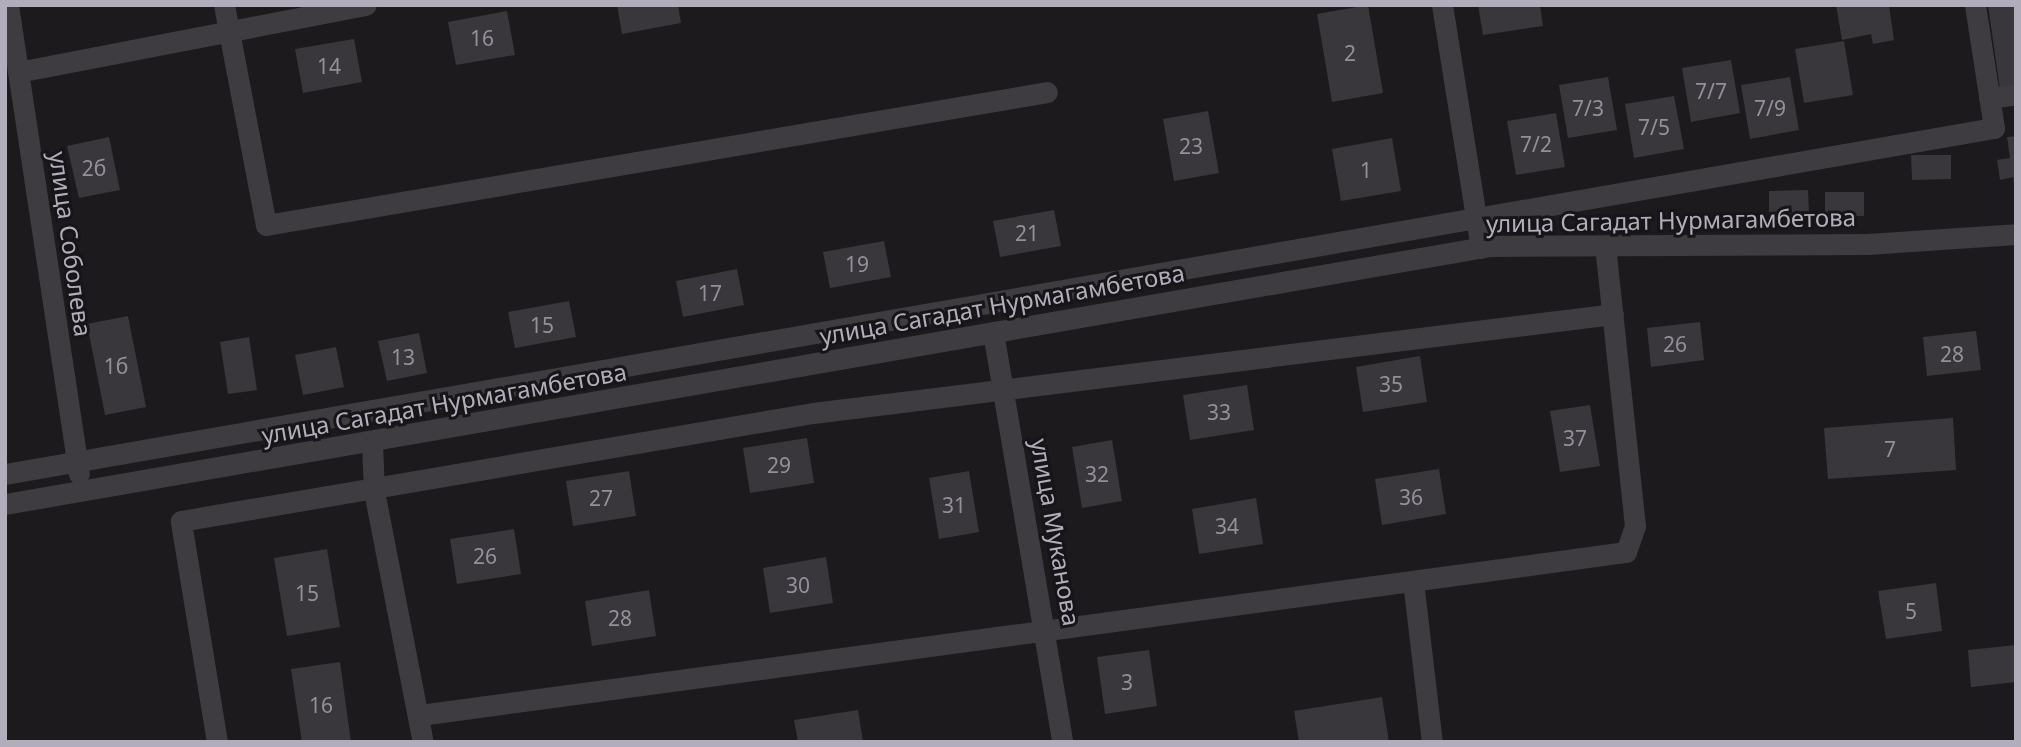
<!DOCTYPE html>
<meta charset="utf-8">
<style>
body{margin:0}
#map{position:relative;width:2021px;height:747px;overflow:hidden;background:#1c1a1c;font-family:"Noto Sans",sans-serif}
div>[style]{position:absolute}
.building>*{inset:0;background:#39373b}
.minor>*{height:21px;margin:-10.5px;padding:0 10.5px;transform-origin:10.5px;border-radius:10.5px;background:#3e3b41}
span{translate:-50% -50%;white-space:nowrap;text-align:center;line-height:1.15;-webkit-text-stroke:6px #171517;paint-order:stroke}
.number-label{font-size:21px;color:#94909b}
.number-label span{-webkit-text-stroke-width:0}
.street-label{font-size:24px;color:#b2adbb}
.frame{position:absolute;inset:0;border:7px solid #b2adbb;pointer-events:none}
</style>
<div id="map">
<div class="building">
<div style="clip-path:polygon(617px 5px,678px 5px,681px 23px,622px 34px)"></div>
<div style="clip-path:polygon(1368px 5px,1383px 93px,1332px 102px,1317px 14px)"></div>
<div style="clip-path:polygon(1478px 5px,1540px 5px,1543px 26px,1483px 35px)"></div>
<div style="clip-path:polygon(1836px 5px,1889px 5px,1894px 40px,1873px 44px,1871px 34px,1842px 40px)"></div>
<div style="clip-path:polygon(1988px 5px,2016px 5px,2016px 86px,2000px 89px)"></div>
<div style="clip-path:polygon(507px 11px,515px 55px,456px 65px,448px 22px)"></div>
<div style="clip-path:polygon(354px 39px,362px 82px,303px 93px,295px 49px)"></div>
<div style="clip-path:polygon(1844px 41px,1853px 95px,1804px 103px,1795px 49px)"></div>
<div style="clip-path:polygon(1731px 60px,1740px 113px,1691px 122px,1682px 68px)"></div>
<div style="clip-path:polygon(1608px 77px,1617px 130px,1568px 138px,1559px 85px)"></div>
<div style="clip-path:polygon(1790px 77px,1799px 130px,1750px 139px,1741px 85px)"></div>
<div style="clip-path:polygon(1674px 96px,1684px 149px,1634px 158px,1625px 104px)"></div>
<div style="clip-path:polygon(1208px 111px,1219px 173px,1174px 181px,1163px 119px)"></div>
<div style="clip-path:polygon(1556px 113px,1565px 167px,1516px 175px,1507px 121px)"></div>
<div style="clip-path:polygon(2016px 136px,2016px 184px,2014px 184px,2013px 177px,2000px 180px,1997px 160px,2010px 158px,2007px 137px)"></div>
<div style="clip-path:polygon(109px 137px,120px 190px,79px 198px,67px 146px)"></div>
<div style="clip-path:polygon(1392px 138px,1401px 191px,1341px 201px,1332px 149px)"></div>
<div style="clip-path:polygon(1911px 155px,1951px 155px,1951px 179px,1912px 180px)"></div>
<div style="clip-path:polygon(1808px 190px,1809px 215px,1769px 215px,1769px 191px)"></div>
<div style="clip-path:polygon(1825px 192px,1864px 192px,1864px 216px,1825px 216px)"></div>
<div style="clip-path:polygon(1054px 210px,1061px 246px,1000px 257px,993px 221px)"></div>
<div style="clip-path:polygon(884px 241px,891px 277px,830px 288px,823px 252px)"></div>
<div style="clip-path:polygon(737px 269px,744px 305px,683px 317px,676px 281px)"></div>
<div style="clip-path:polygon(569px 301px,576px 337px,515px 348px,508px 312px)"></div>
<div style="clip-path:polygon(128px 316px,146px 407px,105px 415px,87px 324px)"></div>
<div style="clip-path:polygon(1700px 322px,1704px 360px,1651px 367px,1647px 328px)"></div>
<div style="clip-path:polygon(1976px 331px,1981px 370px,1927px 376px,1923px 337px)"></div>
<div style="clip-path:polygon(419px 333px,427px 373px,387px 381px,378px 341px)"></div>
<div style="clip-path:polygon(249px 337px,257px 390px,228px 394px,220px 342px)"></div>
<div style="clip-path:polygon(336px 347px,344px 387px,303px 395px,295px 355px)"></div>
<div style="clip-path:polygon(1420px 356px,1427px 402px,1363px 412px,1356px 367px)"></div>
<div style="clip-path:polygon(1247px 385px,1254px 430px,1190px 440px,1183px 395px)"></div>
<div style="clip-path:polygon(1590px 405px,1600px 466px,1560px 472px,1550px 411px)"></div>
<div style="clip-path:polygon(1953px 418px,1956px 470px,1828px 479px,1824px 428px)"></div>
<div style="clip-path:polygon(807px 438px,814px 483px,750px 493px,743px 448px)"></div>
<div style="clip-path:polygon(1112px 440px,1122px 501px,1082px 508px,1072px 447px)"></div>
<div style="clip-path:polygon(1439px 469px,1446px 514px,1382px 525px,1375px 479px)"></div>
<div style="clip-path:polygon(629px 471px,636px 516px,573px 526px,566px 481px)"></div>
<div style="clip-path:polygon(969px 471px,979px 532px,939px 539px,929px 478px)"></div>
<div style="clip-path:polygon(1256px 498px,1263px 544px,1199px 554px,1192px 509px)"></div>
<div style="clip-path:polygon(514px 529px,521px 574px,457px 584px,450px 539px)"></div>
<div style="clip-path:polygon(327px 549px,340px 627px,287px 636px,274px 558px)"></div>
<div style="clip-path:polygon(826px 557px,833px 603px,770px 613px,763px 568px)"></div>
<div style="clip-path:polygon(1936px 583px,1942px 631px,1886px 639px,1878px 591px)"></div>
<div style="clip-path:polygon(649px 590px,656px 636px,592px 646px,585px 601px)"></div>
<div style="clip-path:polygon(2016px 645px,2016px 682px,1971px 687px,1968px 650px)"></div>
<div style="clip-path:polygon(1149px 650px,1157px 706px,1105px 714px,1097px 657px)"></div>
<div style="clip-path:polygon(340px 662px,351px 742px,302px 742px,291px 669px)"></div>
<div style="clip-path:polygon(1382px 697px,1389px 742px,1299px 742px,1294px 711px)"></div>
<div style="clip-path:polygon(858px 710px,863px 742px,798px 742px,794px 720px)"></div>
</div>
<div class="minor">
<div style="left:8px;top:5px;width:474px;rotate:81.4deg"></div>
<div style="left:224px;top:5px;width:224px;rotate:79.2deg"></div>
<div style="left:266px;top:225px;width:792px;rotate:-9.66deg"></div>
<div style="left:1442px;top:5px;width:246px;rotate:80.9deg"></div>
<div style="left:18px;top:72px;width:354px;rotate:-10.9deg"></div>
<div style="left:1989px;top:98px;width:27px;rotate:-8deg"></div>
<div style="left:993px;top:332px;width:416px;rotate:80.4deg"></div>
<div style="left:372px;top:443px;width:48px;rotate:87.6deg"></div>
<div style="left:374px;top:491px;width:256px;rotate:79deg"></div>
<div style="left:5px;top:474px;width:2019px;rotate:-9.87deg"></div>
<div style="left:1994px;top:128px;width:124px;rotate:-98.8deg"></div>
<div style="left:5px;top:504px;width:1506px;rotate:-9.86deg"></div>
<div style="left:1489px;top:246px;width:378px;rotate:-0.3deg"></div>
<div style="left:1867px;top:244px;width:149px;rotate:-3.8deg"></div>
<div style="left:1413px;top:581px;width:162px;rotate:83.3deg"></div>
<div style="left:420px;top:715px;width:1217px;rotate:-7.7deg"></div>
<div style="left:1626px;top:552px;width:28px;rotate:-71deg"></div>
<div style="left:1635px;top:526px;width:282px;rotate:-96.1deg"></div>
<div style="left:217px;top:742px;width:224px;rotate:-99.3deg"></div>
<div style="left:181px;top:521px;width:641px;rotate:-9.7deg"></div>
<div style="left:813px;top:413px;width:806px;rotate:-7.05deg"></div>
</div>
<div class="number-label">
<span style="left:482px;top:38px">16</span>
<span style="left:1350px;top:53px">2</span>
<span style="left:329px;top:66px">14</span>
<span style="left:1711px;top:91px">7/7</span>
<span style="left:1588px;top:108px">7/3</span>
<span style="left:1770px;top:108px">7/9</span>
<span style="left:1654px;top:127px">7/5</span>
<span style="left:1536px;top:144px">7/2</span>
<span style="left:1191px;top:146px">23</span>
<span style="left:94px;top:168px">2б</span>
<span style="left:1366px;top:170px">1</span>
<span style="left:1027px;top:233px">21</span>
<span style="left:857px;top:264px">19</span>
<span style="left:710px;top:293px">17</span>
<span style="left:542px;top:325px">15</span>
<span style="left:1675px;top:344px">26</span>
<span style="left:1952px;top:354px">28</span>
<span style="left:403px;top:357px">13</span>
<span style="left:116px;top:366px">1б</span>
<span style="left:1391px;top:384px">35</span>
<span style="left:1219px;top:412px">33</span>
<span style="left:1575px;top:438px">37</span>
<span style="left:1890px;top:449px">7</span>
<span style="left:779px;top:465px">29</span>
<span style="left:1097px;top:474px">32</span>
<span style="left:1411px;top:497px">36</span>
<span style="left:601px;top:498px">27</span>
<span style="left:954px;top:505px">31</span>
<span style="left:1227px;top:526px">34</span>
<span style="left:485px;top:556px">26</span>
<span style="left:798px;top:585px">30</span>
<span style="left:307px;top:593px">15</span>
<span style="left:1911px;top:611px">5</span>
<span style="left:620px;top:618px">28</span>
<span style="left:1127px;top:682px">3</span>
<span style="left:321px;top:705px">16</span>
</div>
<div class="street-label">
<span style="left:1671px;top:220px;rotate:-1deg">улица Сагадат Нурмагамбетова</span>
<span style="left:71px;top:244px;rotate:82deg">улица Соболева</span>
<span style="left:1002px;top:304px;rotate:-10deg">улица Сагадат Нурмагамбетова</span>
<span style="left:444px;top:403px;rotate:-10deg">улица Сагадат Нурмагамбетова</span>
<span style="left:1056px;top:532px;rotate:80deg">улица Муканова</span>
</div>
<div class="frame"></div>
</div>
